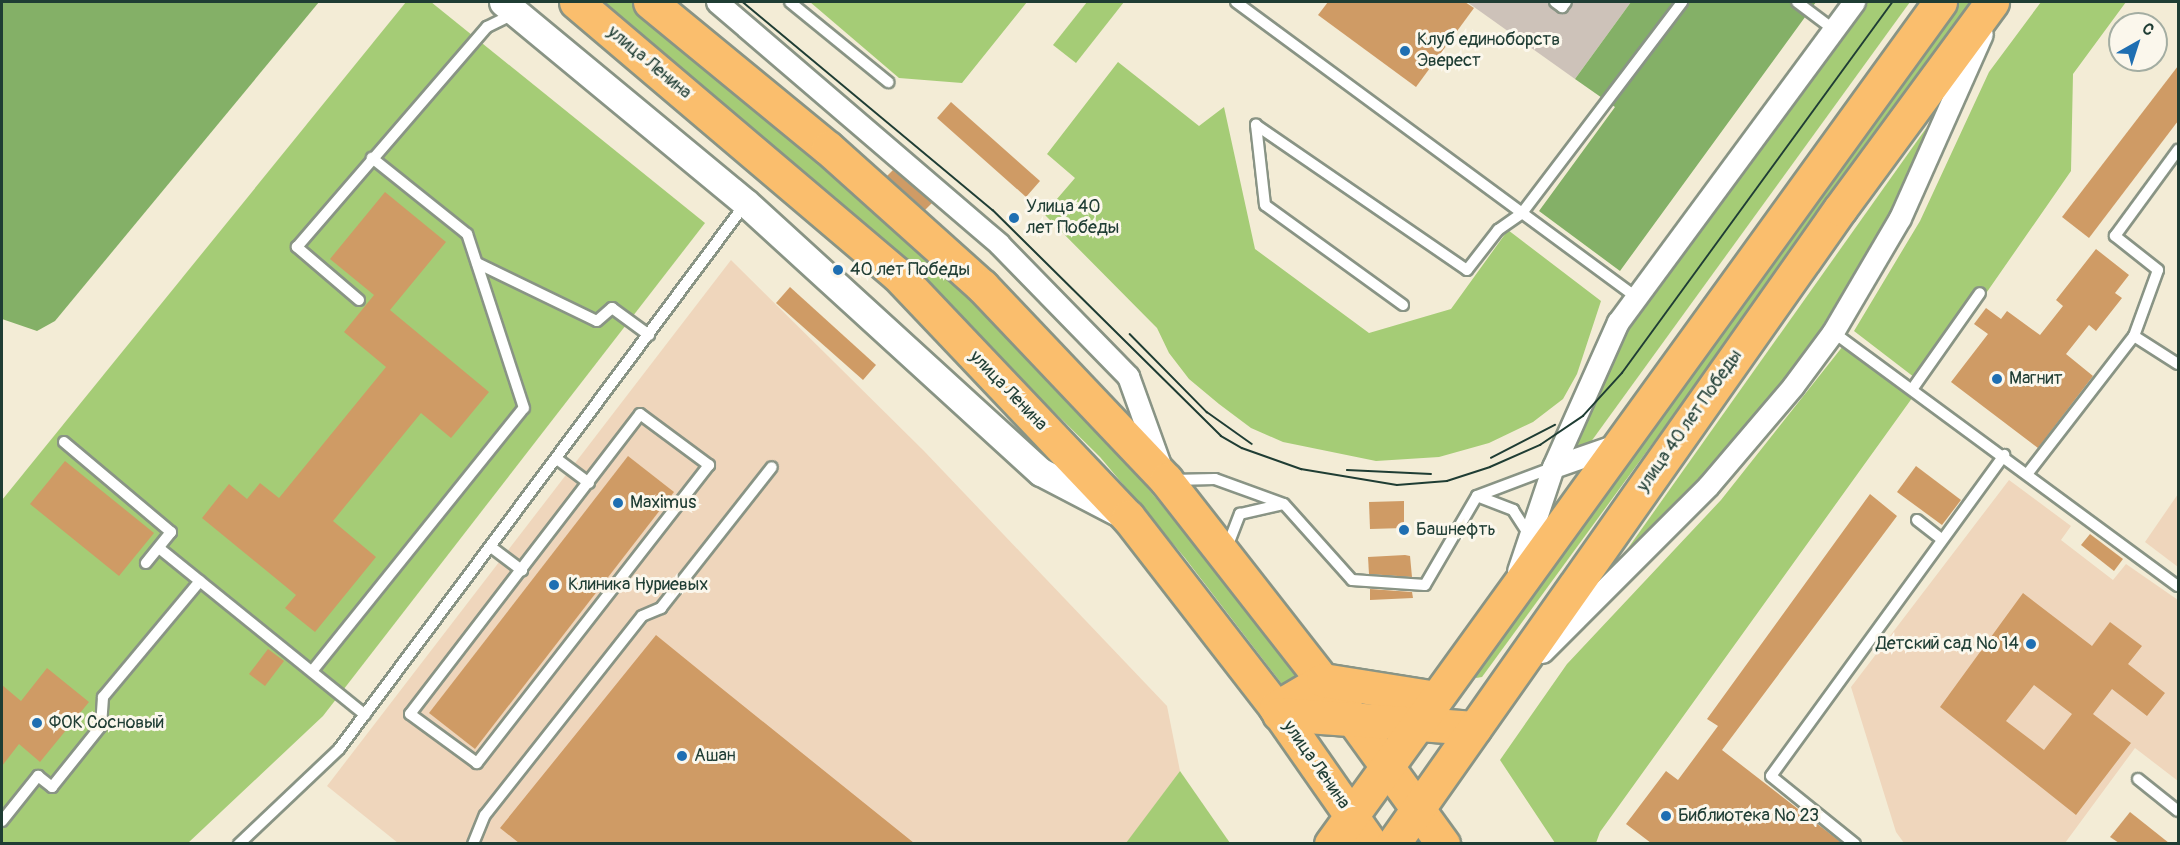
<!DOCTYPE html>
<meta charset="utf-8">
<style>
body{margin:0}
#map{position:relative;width:2180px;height:845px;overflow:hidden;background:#f3ecd6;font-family:Pangolin,sans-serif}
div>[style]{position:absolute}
.built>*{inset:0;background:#efd6bc}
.industrial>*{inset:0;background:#cdc2b9}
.green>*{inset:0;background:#a5cc76}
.forest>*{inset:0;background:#84b067}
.building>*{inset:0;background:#cf9b65}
.roads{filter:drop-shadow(2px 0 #899485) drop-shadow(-2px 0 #899485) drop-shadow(0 2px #899485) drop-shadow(0 -2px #899485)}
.service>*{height:10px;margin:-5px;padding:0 5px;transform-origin:5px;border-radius:5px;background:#fff}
.minor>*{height:21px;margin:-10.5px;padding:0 10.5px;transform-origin:10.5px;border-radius:10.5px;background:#fff}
.tertiary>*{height:27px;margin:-13.5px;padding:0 13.5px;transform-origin:13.5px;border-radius:13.5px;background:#fff}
.primary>*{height:33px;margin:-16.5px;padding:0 16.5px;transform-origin:16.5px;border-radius:16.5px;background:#fabe6d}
.tram>*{height:1.5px;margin:-0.75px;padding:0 0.75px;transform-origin:0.75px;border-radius:0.75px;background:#1f3d34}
.dots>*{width:16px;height:16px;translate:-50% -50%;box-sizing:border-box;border:3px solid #fbf7ec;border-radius:50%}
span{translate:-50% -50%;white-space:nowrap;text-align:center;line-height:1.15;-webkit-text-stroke:6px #fbf7ec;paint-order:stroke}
.poi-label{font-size:18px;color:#1f3d34}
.left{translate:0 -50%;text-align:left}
.right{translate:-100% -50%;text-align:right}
.street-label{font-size:18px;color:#1f3d34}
.frame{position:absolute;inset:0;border:3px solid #1f3d34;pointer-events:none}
.north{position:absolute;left:2108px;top:12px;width:60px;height:60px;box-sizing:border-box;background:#fbf7ec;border:2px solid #a3ada2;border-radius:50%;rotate:39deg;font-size:16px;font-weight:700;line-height:24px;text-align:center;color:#1f3d34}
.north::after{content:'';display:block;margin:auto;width:21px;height:27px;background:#1f6fb2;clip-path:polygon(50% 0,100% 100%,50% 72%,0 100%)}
</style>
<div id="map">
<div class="built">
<div style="clip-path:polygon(731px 260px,924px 451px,1167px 706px,1180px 771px,1126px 844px,398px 843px,327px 786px)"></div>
<div style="clip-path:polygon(2009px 480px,2071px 526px,2061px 540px,2113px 580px,2126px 564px,2178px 600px,2178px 781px,2135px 748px,2065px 843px,1904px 843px,1896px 832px,1851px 687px)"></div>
<div style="clip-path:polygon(2178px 494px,2178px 567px,2145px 542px)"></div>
</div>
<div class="industrial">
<div style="clip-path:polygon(1467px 2px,1631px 2px,1575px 79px)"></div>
</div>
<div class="green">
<div style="clip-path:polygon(406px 2px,431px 2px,705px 223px,323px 716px,188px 843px,2px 844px,2px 500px)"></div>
<div style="clip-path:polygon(601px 2px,631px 2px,759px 106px,943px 269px,1111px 443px,1304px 680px,1288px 692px,1185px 558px,1100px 457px,852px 213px)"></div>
<div style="clip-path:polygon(810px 2px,809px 2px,1027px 2px,962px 83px,899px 78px)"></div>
<div style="clip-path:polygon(1087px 2px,1124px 2px,1076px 63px,1053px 45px)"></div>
<div style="clip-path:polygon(1862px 2px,1910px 2px,1585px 450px,1567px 455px,1624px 329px)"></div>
<div style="clip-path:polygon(1960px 2px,1975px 2px,1482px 677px,1476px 678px,1474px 670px)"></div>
<div style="clip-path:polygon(2041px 2px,2126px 2px,2073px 74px,2071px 171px,1923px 384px,1854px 331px,1920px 221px,1989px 72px)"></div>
<div style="clip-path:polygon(1118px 62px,1199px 126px,1224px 107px,1255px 249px,1369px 333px,1451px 309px,1508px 230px,1601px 301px,1577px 374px,1563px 399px,1533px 422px,1489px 443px,1439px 457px,1376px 461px,1283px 442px,1251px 428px,1219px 404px,1189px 379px,1169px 353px,1157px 328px,1044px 214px,1075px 178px,1047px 154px)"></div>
<div style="clip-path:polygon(1927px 127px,1894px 216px,1793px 371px,1693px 489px,1609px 575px)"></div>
<div style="clip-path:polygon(1843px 346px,1915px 394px,1600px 832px,1596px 843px,1555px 843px,1500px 760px,1567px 664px,1721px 500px)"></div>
<div style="clip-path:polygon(1180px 771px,1230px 843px,1126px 843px)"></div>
</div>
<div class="forest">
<div style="clip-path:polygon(2px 2px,319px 2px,55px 321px,37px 331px,2px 319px)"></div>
<div style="clip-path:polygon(1631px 2px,1816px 2px,1620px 271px,1539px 211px,1615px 107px,1575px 79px)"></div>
</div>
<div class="building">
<div style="clip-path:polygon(1328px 2px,1465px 2px,1474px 8px,1416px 87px,1318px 15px)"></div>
<div style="clip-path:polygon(2178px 66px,2178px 121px,2089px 238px,2062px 217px)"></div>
<div style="clip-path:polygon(951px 102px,1040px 181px,1026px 197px,937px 118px)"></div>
<div style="clip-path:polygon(893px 170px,932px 203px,925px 210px,887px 176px)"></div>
<div style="clip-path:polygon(385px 192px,446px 242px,390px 310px,489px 392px,451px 438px,421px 413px,333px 521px,376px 557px,315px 632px,285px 608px,296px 595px,202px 518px,229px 484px,247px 499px,260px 483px,279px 498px,386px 367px,344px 332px,374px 295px,330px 259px)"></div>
<div style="clip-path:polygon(2096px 249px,2129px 275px,2115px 293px,2122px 298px,2096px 331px,2089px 325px,2066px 354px,2093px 376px,2038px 448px,1951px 382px,1988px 334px,1974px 324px,1986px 308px,2001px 319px,2007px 311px,2040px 335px,2063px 306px,2056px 300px)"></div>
<div style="clip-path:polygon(790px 287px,876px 365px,863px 380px,776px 303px)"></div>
<div style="clip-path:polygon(628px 456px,674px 492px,475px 749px,429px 713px)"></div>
<div style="clip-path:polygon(65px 461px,154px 533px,119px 576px,30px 504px)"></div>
<div style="clip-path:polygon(1916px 466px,1961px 500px,1942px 525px,1897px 492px)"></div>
<div style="clip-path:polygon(1870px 494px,1897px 516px,1722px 750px,1842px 843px,1651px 843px,1626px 824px,1666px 771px,1678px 780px,1718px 726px,1707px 719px)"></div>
<div style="clip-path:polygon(1404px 501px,1404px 528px,1370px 529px,1369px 502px)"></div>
<div style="clip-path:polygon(2090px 534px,2123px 559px,2114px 571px,2081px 545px)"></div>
<div style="clip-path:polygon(1405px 555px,1410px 556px,1412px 577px,1369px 574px,1368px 557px)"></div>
<div style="clip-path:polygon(1370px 589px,1412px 592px,1413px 598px,1370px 600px)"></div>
<div style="clip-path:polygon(evenodd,2023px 593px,2092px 646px,2110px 622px,2142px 646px,2128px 664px,2165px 693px,2147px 716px,2112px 689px,2093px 714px,2131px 743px,2076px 815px,1940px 707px,2023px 593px,2034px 685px,2072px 714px,2044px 750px,2006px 721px,2034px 685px)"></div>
<div style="clip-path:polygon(656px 635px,715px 683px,914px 843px,519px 843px,500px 828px)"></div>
<div style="clip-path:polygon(268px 649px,284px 661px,265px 686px,249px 674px)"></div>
<div style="clip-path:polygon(47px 668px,89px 702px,40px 762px,19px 744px,2px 766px,2px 685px,21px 701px)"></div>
<div style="clip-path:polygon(2130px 812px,2169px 843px,2119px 843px,2110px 837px)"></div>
</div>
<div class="roads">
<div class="service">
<div style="left:790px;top:2px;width:127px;rotate:39.2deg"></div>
<div style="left:1236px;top:2px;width:497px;rotate:36.4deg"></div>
<div style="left:1555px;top:2px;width:9px;rotate:36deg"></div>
<div style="left:1562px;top:7px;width:6px;rotate:-51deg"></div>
<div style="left:1797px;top:2px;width:45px;rotate:36.9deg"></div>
<div style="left:477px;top:263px;width:133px;rotate:25.8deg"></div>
<div style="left:597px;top:321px;width:20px;rotate:-41deg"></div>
<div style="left:612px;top:308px;width:46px;rotate:36.1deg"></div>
<div style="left:359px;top:300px;width:82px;rotate:-139.5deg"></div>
<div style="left:297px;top:247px;width:291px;rotate:-49.2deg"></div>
<div style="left:487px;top:27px;width:30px;rotate:-26deg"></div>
<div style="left:1403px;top:305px;width:170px;rotate:-144.1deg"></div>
<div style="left:1265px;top:205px;width:81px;rotate:-96.4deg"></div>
<div style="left:1256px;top:125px;width:256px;rotate:34.5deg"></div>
<div style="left:1467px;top:270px;width:51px;rotate:-52.2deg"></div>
<div style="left:1498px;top:230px;width:29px;rotate:-35deg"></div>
<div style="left:1522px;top:213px;width:265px;rotate:-52.8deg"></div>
<div style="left:1833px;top:332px;width:428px;rotate:36.4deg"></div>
<div style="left:2134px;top:336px;width:52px;rotate:32.5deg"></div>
<div style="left:1913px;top:388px;width:116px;rotate:-54.8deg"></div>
<div style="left:640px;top:414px;width:86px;rotate:36.5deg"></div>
<div style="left:709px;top:465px;width:378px;rotate:127.9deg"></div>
<div style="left:477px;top:763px;width:83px;rotate:-143.8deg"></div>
<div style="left:410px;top:714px;width:378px;rotate:-52.5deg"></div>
<div style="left:64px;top:442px;width:140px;rotate:40.1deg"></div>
<div style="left:171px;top:532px;width:40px;rotate:129deg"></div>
<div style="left:557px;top:459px;width:40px;rotate:37deg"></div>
<div style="left:2028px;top:473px;width:173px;rotate:-52.3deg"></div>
<div style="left:2134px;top:336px;width:70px;rotate:-70deg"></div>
<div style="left:2158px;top:270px;width:55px;rotate:-141.7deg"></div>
<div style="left:2115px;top:236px;width:107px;rotate:-53.8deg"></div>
<div style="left:1172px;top:480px;width:43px;rotate:-1.3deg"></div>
<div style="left:1215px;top:479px;width:73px;rotate:19.9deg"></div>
<div style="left:1284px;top:504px;width:102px;rotate:48.2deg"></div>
<div style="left:1352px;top:580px;width:73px;rotate:3.9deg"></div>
<div style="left:1425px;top:585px;width:103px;rotate:-59.7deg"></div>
<div style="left:1477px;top:496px;width:79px;rotate:-20.7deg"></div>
<div style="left:1477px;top:496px;width:39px;rotate:21deg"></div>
<div style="left:1513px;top:510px;width:30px;rotate:57deg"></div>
<div style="left:1917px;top:520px;width:31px;rotate:38deg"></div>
<div style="left:491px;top:547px;width:39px;rotate:37deg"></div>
<div style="left:159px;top:548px;width:265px;rotate:39deg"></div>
<div style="left:1226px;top:550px;width:39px;rotate:-69deg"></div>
<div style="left:1240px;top:514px;width:44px;rotate:-13.1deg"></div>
<div style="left:313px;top:670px;width:336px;rotate:-51.2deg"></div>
<div style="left:524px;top:408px;width:183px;rotate:-108.1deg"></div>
<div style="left:467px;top:234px;width:122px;rotate:-141.3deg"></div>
<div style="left:2138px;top:779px;width:51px;rotate:38.7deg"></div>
<div style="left:2px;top:821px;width:58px;rotate:-51.3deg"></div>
<div style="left:38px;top:776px;width:18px;rotate:38deg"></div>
<div style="left:52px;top:787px;width:78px;rotate:-51.2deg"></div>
<div style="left:101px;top:726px;width:29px;rotate:-86deg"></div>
<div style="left:103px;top:697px;width:151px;rotate:-50.1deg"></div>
<div style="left:239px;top:844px;width:138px;rotate:-43.5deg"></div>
<div style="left:339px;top:749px;width:681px;rotate:-53.3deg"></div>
<div style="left:473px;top:844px;width:31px;rotate:-68deg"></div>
<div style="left:485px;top:815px;width:253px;rotate:-51.7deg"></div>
<div style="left:642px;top:616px;width:21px;rotate:-23deg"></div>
<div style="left:661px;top:608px;width:179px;rotate:-51.8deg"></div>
<div style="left:1855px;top:844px;width:108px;rotate:-141deg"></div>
<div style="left:1771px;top:776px;width:397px;rotate:-54deg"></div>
</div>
<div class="minor">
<div style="left:717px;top:2px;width:372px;rotate:40.6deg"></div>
<div style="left:999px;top:244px;width:185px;rotate:45.7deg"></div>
<div style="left:1128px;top:376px;width:95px;rotate:70.2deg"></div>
<div style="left:1553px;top:467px;width:70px;rotate:-19.2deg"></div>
<div style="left:1518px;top:571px;width:110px;rotate:-71.4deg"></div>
<div style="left:1553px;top:467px;width:159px;rotate:-65.9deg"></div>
<div style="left:1618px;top:322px;width:398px;rotate:-53.6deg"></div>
<div style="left:1542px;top:652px;width:235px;rotate:-45deg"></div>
<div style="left:1708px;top:486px;width:131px;rotate:-49.6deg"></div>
<div style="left:1793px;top:386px;width:67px;rotate:-53.5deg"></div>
<div style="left:1833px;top:332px;width:132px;rotate:-59.6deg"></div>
<div style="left:1900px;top:218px;width:201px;rotate:-66deg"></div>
</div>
<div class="tertiary">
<div style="left:503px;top:2px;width:315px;rotate:39.6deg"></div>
<div style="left:746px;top:203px;width:399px;rotate:42.4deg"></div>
<div style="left:1041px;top:472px;width:85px;rotate:27.5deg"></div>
</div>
<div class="primary">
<div style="left:576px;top:2px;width:421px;rotate:40.3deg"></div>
<div style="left:897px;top:274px;width:335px;rotate:46.5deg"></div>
<div style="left:1128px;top:517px;width:242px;rotate:52.2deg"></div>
<div style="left:1276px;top:708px;width:166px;rotate:55.1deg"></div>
<div style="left:650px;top:2px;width:230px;rotate:39.4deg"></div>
<div style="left:828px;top:148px;width:207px;rotate:41.9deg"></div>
<div style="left:982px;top:286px;width:267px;rotate:46.5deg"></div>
<div style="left:1166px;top:480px;width:306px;rotate:52deg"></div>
<div style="left:1354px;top:721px;width:152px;rotate:54.1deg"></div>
<div style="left:1276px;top:708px;width:55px;rotate:-30.8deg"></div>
<div style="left:1323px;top:680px;width:113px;rotate:9.1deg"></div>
<div style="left:1279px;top:714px;width:196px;rotate:4.1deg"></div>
<div style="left:1331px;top:844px;width:1039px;rotate:-54.12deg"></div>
<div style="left:1393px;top:844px;width:777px;rotate:-54.86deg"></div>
<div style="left:1840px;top:209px;width:257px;rotate:-53.7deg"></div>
</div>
</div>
<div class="tram">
<div style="left:743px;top:2px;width:325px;rotate:39.8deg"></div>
<div style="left:993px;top:210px;width:321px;rotate:44.7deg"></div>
<div style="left:1221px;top:436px;width:24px;rotate:30deg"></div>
<div style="left:1242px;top:448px;width:63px;rotate:19.6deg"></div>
<div style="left:1301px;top:469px;width:97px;rotate:9.5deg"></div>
<div style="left:1397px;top:485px;width:50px;rotate:-4.6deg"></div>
<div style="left:1447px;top:481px;width:45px;rotate:-18deg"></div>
<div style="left:1490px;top:467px;width:55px;rotate:-23.7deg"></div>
<div style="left:1540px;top:445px;width:52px;rotate:-34deg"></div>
<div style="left:1583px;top:416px;width:58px;rotate:-47.8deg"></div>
<div style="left:1622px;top:373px;width:459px;rotate:-53.9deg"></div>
<div style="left:1130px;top:334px;width:110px;rotate:45.4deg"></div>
<div style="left:1207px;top:412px;width:55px;rotate:35.4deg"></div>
<div style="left:1491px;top:458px;width:72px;rotate:-27.3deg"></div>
<div style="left:1347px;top:470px;width:84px;rotate:2.7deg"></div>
</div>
<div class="dots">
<div style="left:1405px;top:51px;background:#1f6fb2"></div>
<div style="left:1014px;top:218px;background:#1f6fb2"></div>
<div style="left:838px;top:270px;background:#1f6fb2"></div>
<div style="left:1997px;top:379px;background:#1f6fb2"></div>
<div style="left:618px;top:503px;background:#1f6fb2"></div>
<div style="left:1404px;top:530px;background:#1f6fb2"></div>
<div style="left:554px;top:585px;background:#1f6fb2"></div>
<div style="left:2031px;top:644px;background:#1f6fb2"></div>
<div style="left:37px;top:723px;background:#1f6fb2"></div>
<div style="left:682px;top:756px;background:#1f6fb2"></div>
<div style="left:1666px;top:816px;background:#1f6fb2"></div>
</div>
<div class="poi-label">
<span class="left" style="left:1417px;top:51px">Клуб единоборств<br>Эверест</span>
<span class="left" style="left:1026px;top:218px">Улица 40<br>лет Победы</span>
<span class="left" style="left:850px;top:270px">40 лет Победы</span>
<span class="left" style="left:2009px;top:379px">Магнит</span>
<span class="left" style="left:630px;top:503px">Maximus</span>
<span class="left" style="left:1416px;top:530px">Башнефть</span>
<span class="left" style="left:568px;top:585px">Клиника Нуриевых</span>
<span class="right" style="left:2019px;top:644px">Детский сад № 14</span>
<span class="left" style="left:49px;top:723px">ФОК Сосновый</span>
<span class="left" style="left:694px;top:756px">Ашан</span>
<span class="left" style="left:1678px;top:816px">Библиотека № 23</span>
</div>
<div class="street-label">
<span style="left:649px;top:63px;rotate:40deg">улица Ленина</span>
<span style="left:1008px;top:391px;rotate:46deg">улица Ленина</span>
<span style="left:1690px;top:421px;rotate:-55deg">улица 40 лет Победы</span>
<span style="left:1316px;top:765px;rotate:55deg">улица Ленина</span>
</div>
<div class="frame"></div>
<div class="north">С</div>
</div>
